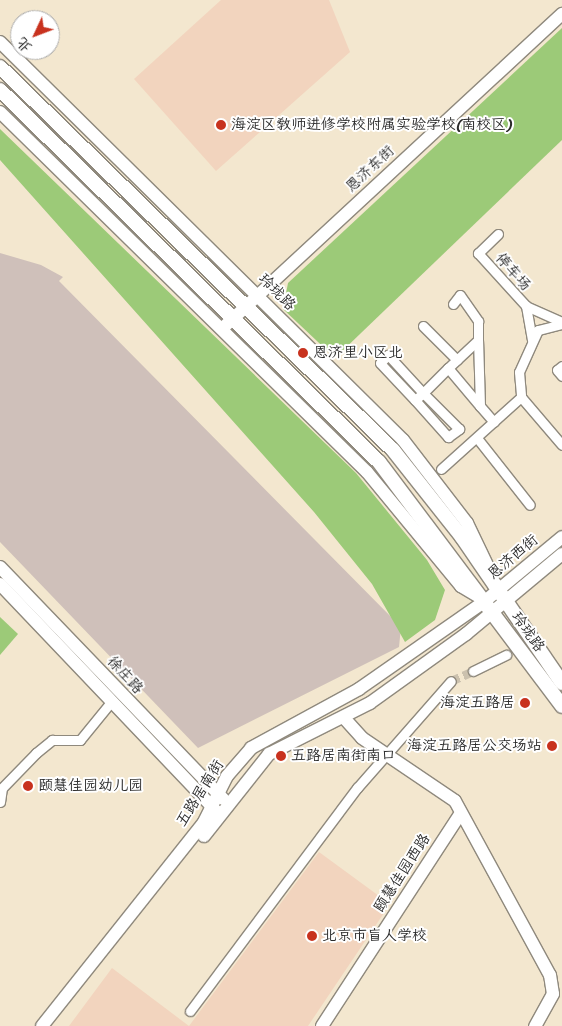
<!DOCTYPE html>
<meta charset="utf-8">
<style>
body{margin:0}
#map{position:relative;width:562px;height:1026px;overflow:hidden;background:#f3e7cf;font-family:Sriracha,"LXGW WenKai TC",sans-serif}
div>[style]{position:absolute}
.built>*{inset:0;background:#f2d4be}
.industrial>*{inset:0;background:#cfc0ba}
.green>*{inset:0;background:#9cca78}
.street-tunnel>*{height:9px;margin-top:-4.5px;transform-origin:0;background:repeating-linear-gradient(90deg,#cbc1ae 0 9px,transparent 0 13.5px)}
.roads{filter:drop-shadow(1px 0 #8f897d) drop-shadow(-1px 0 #8f897d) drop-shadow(0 1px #8f897d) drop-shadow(0 -1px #8f897d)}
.street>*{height:9px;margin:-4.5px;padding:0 4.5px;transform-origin:4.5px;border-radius:4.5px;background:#fff}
.secondary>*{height:12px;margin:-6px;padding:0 6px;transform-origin:6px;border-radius:6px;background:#fff}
.primary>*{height:14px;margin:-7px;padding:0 7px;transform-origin:7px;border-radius:7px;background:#fff}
.dots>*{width:14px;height:14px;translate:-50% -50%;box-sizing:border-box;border:2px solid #fff;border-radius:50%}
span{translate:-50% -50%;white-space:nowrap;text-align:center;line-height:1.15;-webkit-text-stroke:4px #fff;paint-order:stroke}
.poi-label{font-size:15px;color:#2b2b2b}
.left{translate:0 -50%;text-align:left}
.right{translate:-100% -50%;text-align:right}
.street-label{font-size:15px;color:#2b2b2b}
.north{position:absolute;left:10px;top:10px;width:50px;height:50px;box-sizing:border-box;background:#fff;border:1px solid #aaa;border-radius:50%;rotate:227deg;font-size:14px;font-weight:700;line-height:20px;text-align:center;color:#2b2b2b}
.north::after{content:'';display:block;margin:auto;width:18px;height:22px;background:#c8321e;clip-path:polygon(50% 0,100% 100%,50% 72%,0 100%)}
</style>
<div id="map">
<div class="built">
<div style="clip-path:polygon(221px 0,329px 0,350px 52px,216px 171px,134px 79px)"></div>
<div style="clip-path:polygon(319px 852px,390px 904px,308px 1026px,69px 1026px,112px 968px,189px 1026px)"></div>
</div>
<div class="industrial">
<div style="clip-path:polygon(0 253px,41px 265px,63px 277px,59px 281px,401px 627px,399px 647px,198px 748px,0 542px)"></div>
</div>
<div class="green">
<div style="clip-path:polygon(562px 28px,562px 140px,335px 358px,283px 309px,288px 283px)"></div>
<div style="clip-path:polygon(0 129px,356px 473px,427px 560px,445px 590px,435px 620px,405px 642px,372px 584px,314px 512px,0 160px)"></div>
<div style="clip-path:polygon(0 617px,18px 634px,0 655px)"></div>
</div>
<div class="street-tunnel">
<div style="left:451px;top:681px;width:24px;rotate:-24deg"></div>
</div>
<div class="roads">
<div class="street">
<div style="left:498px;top:234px;width:28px;rotate:136deg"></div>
<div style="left:478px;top:253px;width:72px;rotate:47.8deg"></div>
<div style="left:453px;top:304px;width:11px;rotate:-52deg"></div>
<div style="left:460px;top:295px;width:32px;rotate:55deg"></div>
<div style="left:478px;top:321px;width:19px;rotate:90deg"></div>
<div style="left:562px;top:324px;width:25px;rotate:166deg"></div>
<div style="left:538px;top:330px;width:46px;rotate:114.3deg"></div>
<div style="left:519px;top:372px;width:25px;rotate:85deg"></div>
<div style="left:521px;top:397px;width:63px;rotate:49.5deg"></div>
<div style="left:423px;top:326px;width:48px;rotate:45deg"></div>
<div style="left:532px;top:340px;width:35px;rotate:-100deg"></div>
<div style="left:526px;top:306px;width:39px;rotate:24deg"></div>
<div style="left:562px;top:366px;width:6px;rotate:141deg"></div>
<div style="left:557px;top:370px;width:8px;rotate:50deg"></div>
<div style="left:415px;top:400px;width:50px;rotate:48.3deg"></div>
<div style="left:448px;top:437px;width:14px;rotate:-36deg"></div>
<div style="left:459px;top:429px;width:51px;rotate:-135deg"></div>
<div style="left:423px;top:393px;width:52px;rotate:-132.6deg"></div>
<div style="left:388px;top:355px;width:11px;rotate:135deg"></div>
<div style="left:380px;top:363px;width:51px;rotate:46.6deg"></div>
<div style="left:415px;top:400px;width:11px;rotate:-41deg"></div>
<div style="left:423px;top:393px;width:35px;rotate:-45deg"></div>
<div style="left:480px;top:406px;width:66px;rotate:-91.7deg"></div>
<div style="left:478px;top:340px;width:41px;rotate:137deg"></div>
<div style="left:448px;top:368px;width:50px;rotate:49.9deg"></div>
<div style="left:480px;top:406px;width:21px;rotate:49deg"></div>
<div style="left:477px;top:438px;width:85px;rotate:51.7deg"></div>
<div style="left:441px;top:469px;width:108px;rotate:-42deg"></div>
<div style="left:473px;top:671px;width:37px;rotate:-26deg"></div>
<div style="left:0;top:802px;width:14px;rotate:-82deg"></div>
<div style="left:2px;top:788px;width:49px;rotate:-45.8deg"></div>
<div style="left:36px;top:753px;width:21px;rotate:-39deg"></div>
<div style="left:52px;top:740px;width:28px"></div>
<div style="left:80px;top:740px;width:49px;rotate:-50.8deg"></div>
<div style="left:190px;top:1011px;width:279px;rotate:-53.2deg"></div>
<div style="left:357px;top:788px;width:142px;rotate:-48.7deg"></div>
</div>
<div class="secondary">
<div style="left:0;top:42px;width:566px;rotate:44.64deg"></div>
<div style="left:403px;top:440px;width:105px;rotate:52.4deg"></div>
<div style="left:467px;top:523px;width:51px;rotate:64.4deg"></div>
<div style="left:0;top:112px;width:514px;rotate:44.45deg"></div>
<div style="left:367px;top:472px;width:148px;rotate:50.5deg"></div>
<div style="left:461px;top:586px;width:23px;rotate:31deg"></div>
<div style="left:226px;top:325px;width:458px;rotate:-42.8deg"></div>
<div style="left:0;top:567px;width:322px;rotate:46.1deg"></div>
<div style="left:0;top:584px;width:315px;rotate:46.4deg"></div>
<div style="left:345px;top:719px;width:25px;rotate:48deg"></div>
<div style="left:362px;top:738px;width:112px;rotate:34.1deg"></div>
<div style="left:455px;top:801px;width:198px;rotate:61.4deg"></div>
<div style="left:550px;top:975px;width:19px;rotate:81deg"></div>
<div style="left:553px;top:994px;width:37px;rotate:119deg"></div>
<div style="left:204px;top:836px;width:105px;rotate:-51.6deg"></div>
<div style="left:269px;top:754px;width:113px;rotate:-26.8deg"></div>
<div style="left:370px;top:703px;width:118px;rotate:-35.7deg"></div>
<div style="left:466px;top:634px;width:125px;rotate:-39.8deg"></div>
<div style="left:42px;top:1026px;width:260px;rotate:-51.5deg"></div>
<div style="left:204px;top:822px;width:51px;rotate:-63.4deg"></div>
<div style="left:227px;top:776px;width:37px;rotate:-49deg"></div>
<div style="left:251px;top:748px;width:123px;rotate:-28.6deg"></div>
<div style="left:359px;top:689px;width:154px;rotate:-34.9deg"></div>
<div style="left:485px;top:601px;width:100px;rotate:-39.7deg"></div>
<div style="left:322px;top:1026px;width:254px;rotate:-56.9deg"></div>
</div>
<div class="primary">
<div style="left:0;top:67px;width:549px;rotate:44.26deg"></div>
<div style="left:393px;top:450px;width:111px;rotate:51.6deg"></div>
<div style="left:462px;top:537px;width:177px;rotate:55.6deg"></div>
<div style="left:0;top:90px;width:531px;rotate:44.47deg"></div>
<div style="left:379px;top:462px;width:305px;rotate:53.1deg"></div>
</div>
</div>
<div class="dots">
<div style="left:221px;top:125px;background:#c8321e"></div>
<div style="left:303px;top:353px;background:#c8321e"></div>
<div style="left:525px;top:703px;background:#c8321e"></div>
<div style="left:552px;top:746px;background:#c8321e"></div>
<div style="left:281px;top:756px;background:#c8321e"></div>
<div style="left:28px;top:786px;background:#c8321e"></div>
<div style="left:312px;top:936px;background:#c8321e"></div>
</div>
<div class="poi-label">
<span class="left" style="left:231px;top:125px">海淀区教师进修学校附属实验学校(南校区)</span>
<span class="left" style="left:313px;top:353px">恩济里小区北</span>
<span class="right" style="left:515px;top:703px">海淀五路居</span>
<span class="right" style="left:542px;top:746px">海淀五路居公交场站</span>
<span class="left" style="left:291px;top:756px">五路居南街南口</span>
<span class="left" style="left:38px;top:786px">颐慧佳园幼儿园</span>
<span class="left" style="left:322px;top:936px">北京市盲人学校</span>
</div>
<div class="street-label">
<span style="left:370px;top:169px;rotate:-43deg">恩济东街</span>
<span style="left:513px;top:272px;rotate:48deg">停车场</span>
<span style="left:277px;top:292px;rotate:45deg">玲珑路</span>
<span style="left:513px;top:557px;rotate:-40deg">恩济西街</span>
<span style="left:528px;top:632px;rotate:54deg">玲珑路</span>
<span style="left:125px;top:675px;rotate:47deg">徐庄路</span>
<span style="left:200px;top:793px;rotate:-58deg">五路居南街</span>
<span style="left:402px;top:873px;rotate:-57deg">颐慧佳园西路</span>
</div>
<div class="north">北</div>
</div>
